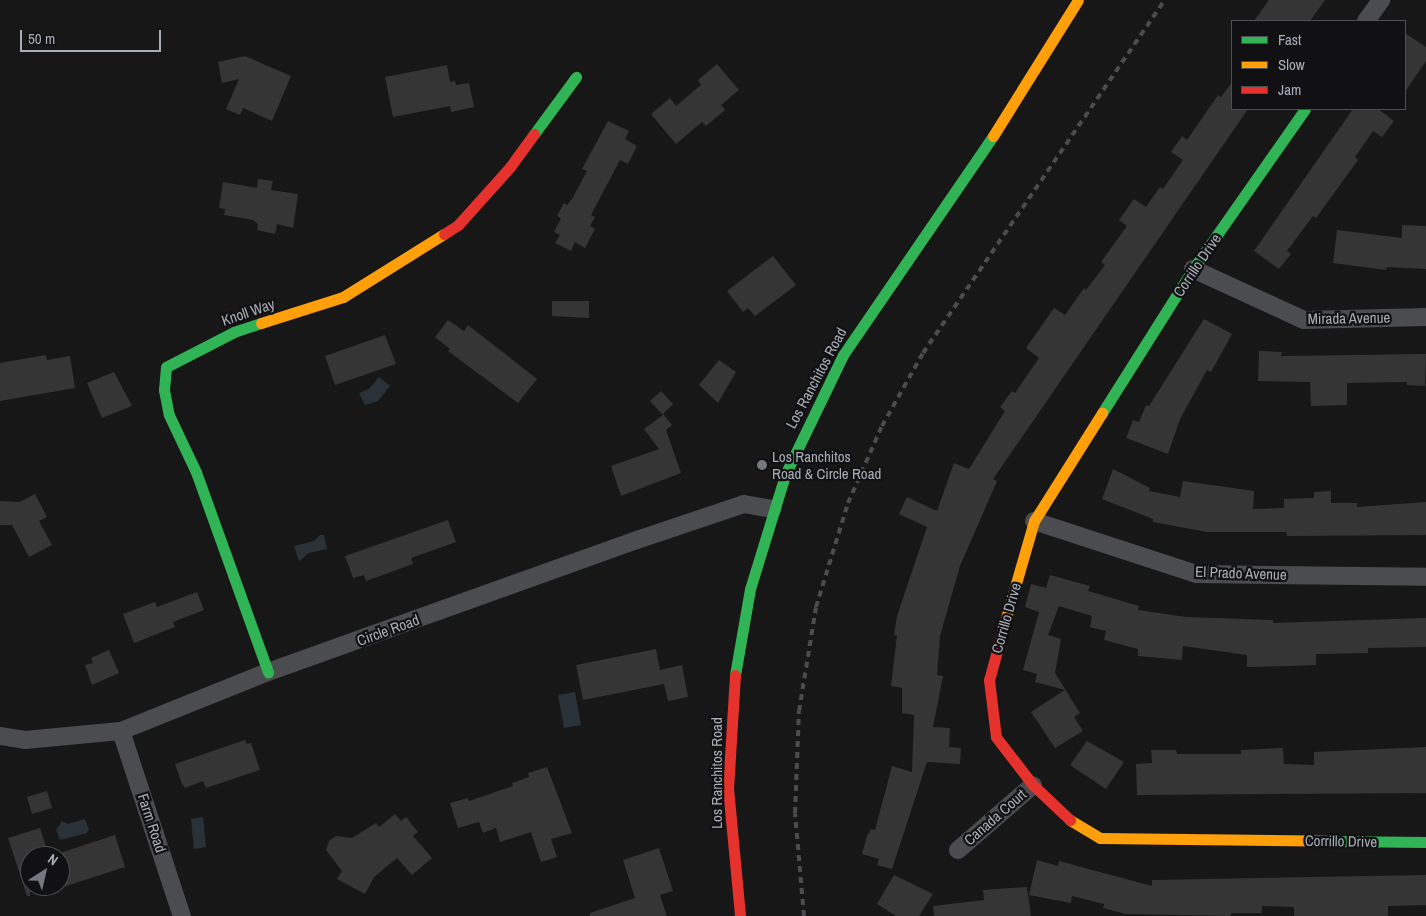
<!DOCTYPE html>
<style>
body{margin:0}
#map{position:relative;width:1426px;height:916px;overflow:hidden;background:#171717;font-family:"Archivo Narrow",sans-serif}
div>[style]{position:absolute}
.water>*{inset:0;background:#2a3239}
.building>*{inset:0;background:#353536}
.street>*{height:18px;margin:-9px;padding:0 9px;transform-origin:9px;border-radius:9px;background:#4b4c50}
.fast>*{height:11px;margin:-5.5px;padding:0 5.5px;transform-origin:5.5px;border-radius:5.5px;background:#30b455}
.slow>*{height:11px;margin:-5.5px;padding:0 5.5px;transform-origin:5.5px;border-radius:5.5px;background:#ff9f0a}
.jam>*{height:11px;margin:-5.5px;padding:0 5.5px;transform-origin:5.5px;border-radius:5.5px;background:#e5322d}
.rail>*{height:4px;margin-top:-2px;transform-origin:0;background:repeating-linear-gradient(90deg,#4b4c4f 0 6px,transparent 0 11px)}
.dots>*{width:14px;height:14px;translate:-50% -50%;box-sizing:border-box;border:2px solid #111113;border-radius:50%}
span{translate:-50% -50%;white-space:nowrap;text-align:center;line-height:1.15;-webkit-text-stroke:4.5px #111113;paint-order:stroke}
.street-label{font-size:15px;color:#a8adb8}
.poi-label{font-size:15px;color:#a8adb8}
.left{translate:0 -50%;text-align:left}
.legend{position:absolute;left:1231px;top:20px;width:175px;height:90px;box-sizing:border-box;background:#111113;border:1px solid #4d4f55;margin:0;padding:6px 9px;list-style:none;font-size:15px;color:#a8adb8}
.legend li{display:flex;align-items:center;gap:10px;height:25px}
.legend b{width:25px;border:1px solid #4d4f55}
.north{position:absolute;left:20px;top:846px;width:50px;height:50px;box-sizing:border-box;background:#111113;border:1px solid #4d4f55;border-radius:50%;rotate:35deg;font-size:14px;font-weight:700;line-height:20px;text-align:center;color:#a8adb8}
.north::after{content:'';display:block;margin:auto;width:18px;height:22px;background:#757880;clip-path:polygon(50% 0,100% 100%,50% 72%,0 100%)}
.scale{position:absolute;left:20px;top:30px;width:141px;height:22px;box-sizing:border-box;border:2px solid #a8adb8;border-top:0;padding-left:6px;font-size:15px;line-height:18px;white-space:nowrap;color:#a8adb8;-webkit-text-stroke:4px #111113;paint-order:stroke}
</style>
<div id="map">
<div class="water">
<div style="clip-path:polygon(379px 377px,390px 386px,378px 401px,365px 405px,359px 393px,369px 389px)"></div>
<div style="clip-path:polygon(320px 535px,324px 535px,327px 549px,309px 553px,299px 561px,294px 546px,314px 541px)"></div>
<div style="clip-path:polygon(575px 692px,581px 725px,564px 728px,558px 695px)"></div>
<div style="clip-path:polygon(203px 817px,206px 847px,194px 849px,191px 819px)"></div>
<div style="clip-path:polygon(85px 819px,89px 830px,87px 833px,60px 840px,56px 830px,62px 821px,68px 824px)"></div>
</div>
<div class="building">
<div style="clip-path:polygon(1269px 0,1325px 0,1310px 21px,1254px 21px)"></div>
<div style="clip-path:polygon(1405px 33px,1426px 47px,1426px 61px,1405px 92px)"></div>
<div style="clip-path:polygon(245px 56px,291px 76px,272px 121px,243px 108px,240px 115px,226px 109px,239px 79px,222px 83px,218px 62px)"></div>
<div style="clip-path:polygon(717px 64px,739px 90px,721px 105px,725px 110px,706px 126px,702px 122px,676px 144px,651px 114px,670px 98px,676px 106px,701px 85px,698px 80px)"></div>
<div style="clip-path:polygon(447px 65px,450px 82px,455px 81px,456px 85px,469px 83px,474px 107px,451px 112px,450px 106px,393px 117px,385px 77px)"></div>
<div style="clip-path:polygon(1232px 82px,1232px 109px,1248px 109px,993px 479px,997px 481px,960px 566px,940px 636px,937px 675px,943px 676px,933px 727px,950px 728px,949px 747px,961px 748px,960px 764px,927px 762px,892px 869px,877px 865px,879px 859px,862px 854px,867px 836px,871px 829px,875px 830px,892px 766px,912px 772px,914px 715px,902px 713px,902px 688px,891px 686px,897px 636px,894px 635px,897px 616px,927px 527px,899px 514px,907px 497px,937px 511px,954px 463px,969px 469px,1005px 411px,1000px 407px,1012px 391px,1015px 393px,1039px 358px,1026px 348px,1054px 308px,1065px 315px,1084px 288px,1086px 290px,1105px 265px,1101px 262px,1127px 226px,1119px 220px,1134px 199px,1146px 207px,1160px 187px,1163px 189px,1183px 160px,1171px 152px,1182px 136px,1187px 140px,1218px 95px,1221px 97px)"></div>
<div style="clip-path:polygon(1353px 109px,1378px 109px,1394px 121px,1382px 137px,1373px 131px,1355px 157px,1358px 160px,1316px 218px,1313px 216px,1287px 251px,1291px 254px,1279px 269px,1254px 251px)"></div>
<div style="clip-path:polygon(608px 121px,629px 131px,625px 139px,637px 146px,628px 164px,620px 160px,591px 215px,595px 217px,590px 226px,595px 229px,585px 248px,575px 242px,571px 251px,555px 243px,560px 235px,554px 232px,561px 218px,557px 216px,564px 203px,567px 205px,572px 199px,587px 171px,582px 169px)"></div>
<div style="clip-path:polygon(258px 179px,273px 181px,271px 190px,298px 194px,293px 228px,277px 224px,275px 234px,257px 230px,258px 224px,253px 220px,224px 215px,225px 209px,219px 208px,223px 182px,257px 188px)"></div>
<div style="clip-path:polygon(1402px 225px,1426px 226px,1426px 269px,1387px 267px,1386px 270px,1333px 263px,1337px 230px,1402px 238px)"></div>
<div style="clip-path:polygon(773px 256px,796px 285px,755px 316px,748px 308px,743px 312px,727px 291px)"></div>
<div style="clip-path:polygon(552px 301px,589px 301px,589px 318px,552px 316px)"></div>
<div style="clip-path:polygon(1204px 319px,1232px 334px,1211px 372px,1207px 370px,1180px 419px,1168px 454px,1126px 438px,1133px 420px,1139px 422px,1146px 405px,1149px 406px)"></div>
<div style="clip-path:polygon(448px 320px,464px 331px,468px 325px,537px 379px,518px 403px,448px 351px,450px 349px,435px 337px)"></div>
<div style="clip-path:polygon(385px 335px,396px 364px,335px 385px,325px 356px)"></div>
<div style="clip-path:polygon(1259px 351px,1282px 352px,1281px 356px,1426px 354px,1425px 386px,1407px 385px,1407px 382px,1347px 383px,1347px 405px,1311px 406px,1310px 382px,1258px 381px)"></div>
<div style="clip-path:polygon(46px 355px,47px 360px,70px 356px,75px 388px,0 401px,0 363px)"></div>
<div style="clip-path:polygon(719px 360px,736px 372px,718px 403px,699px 385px)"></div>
<div style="clip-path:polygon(114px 372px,132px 406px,102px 418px,87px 383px)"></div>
<div style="clip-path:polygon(661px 391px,673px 404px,663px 414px,672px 425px,666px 430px,681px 473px,621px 496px,611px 466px,659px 449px,644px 429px,663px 415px,650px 401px)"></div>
<div style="clip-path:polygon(1113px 469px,1150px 488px,1149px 491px,1180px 497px,1183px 481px,1254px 491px,1253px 509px,1284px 508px,1284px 499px,1314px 498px,1314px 492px,1331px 491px,1331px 503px,1357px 503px,1357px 507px,1426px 502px,1426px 535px,1287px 536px,1286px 532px,1207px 532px,1153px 522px,1153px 519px,1102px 499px)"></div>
<div style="clip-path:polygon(35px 494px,47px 517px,39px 521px,52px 545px,29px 557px,12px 525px,0 525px,0 501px,20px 502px)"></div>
<div style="clip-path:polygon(448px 520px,456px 542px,411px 558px,413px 564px,366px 581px,364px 575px,353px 578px,345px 556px)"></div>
<div style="clip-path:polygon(1050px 575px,1090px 586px,1088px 591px,1139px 606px,1138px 610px,1186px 617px,1273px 620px,1273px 623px,1426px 618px,1426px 647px,1368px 648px,1368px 653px,1316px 654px,1316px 665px,1287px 666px,1247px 667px,1247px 655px,1183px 646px,1182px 660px,1138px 656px,1138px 649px,1104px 640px,1106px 631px,1090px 627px,1092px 616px,1059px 606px,1048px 635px,1061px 639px,1055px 673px,1080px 713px,1074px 717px,1083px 731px,1055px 748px,1031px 712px,1065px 690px,1035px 682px,1037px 674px,1023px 670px,1039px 612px,1025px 607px,1031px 584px,1046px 588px)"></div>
<div style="clip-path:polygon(197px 592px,204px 610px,173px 622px,175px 627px,134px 643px,123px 614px,155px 602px,157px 607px)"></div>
<div style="clip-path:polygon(656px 649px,660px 670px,682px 665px,688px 697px,668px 701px,664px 684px,583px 700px,576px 665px)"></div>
<div style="clip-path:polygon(109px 650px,119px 673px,92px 685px,85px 665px,93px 663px,91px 658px)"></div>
<div style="clip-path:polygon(245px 740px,247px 744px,251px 743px,260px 770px,206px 788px,203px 781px,185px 788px,182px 784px,175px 764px)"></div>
<div style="clip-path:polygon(1087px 741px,1124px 762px,1106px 789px,1070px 765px)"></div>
<div style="clip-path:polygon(1426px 747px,1426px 793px,1137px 795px,1136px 764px,1152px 763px,1151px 750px,1176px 750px,1177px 754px,1241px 754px,1241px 750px,1283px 748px,1284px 764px,1314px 765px,1314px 752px)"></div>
<div style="clip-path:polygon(547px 767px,572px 833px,551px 839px,557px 857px,541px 862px,531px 832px,500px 842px,496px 828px,483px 833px,479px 822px,458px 828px,450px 803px,468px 798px,469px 801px,513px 786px,512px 783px,529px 777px,528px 773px)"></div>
<div style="clip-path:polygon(47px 791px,52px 808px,32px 814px,27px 797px)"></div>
<div style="clip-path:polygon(395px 814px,401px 821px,406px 817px,418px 832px,413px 836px,432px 858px,412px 875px,397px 858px,374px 877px,365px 894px,337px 879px,342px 871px,326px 850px,329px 841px,336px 836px,352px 838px,376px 823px,379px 827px)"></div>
<div style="clip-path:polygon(40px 828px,49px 856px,30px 856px,30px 896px,27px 896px,8px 838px)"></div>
<div style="clip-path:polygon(115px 835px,125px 867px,60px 888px,60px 853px)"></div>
<div style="clip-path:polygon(659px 848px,673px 891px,660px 895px,667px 916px,590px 916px,590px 913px,635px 898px,623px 860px)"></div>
<div style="clip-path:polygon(1037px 860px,1058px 866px,1059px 861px,1152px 886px,1152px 880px,1426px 875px,1426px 905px,1388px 906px,1388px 916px,1294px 916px,1294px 907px,1262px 906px,1262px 913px,1231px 913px,1231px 916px,1126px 914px,1103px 908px,1104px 904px,1072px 896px,1071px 903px,1029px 895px)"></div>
<div style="clip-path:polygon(894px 875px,933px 894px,919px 916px,896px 916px,877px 904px)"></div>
<div style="clip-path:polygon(1027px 887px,1031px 916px,934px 916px,933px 906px,984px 900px,983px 890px)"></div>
</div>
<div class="street">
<div style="left:1366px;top:21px;width:26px;rotate:-54deg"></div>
<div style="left:1193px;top:269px;width:122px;rotate:24.7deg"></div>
<div style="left:1304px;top:320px;width:122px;rotate:-1.4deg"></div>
<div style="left:1034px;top:521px;width:170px;rotate:18.1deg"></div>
<div style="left:1196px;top:574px;width:230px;rotate:0.7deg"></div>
<div style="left:121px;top:731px;width:195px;rotate:71.8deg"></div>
<div style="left:0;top:736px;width:25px;rotate:9deg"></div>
<div style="left:25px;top:740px;width:96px;rotate:-5.4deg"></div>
<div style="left:121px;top:731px;width:158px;rotate:-21.9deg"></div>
<div style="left:268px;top:672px;width:392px;rotate:-19.7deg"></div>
<div style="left:637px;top:540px;width:113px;rotate:-18.6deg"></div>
<div style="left:744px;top:504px;width:29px;rotate:10deg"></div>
<div style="left:958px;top:850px;width:99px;rotate:-40.9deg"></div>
</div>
<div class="fast">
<div style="left:534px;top:134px;width:71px;rotate:-53.6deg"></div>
<div style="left:261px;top:323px;width:28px;rotate:162deg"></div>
<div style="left:234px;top:332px;width:76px;rotate:152.8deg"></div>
<div style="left:166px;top:367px;width:23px;rotate:95deg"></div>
<div style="left:164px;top:390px;width:25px;rotate:79deg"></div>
<div style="left:169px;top:415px;width:63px;rotate:64.7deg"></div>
<div style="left:196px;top:472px;width:213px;rotate:70.2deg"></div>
<div style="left:1102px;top:413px;width:170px;rotate:-57.7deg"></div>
<div style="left:1193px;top:269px;width:195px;rotate:-55deg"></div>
<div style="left:735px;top:675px;width:87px;rotate:-80.1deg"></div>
<div style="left:750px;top:589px;width:119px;rotate:-72.9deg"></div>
<div style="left:785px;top:475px;width:133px;rotate:-64.2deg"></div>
<div style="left:843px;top:355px;width:265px;rotate:-55.6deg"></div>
<div style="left:1333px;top:841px;width:93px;rotate:0.6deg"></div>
</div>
<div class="slow">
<div style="left:993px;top:136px;width:160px;rotate:-58deg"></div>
<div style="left:261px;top:323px;width:86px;rotate:-17.6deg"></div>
<div style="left:343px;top:297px;width:119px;rotate:-32deg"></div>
<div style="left:1006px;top:618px;width:101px;rotate:-73.9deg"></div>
<div style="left:1034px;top:521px;width:128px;rotate:-57.8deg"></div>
<div style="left:1070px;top:820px;width:35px;rotate:31deg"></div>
<div style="left:1100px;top:838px;width:233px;rotate:0.7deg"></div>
</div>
<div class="jam">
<div style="left:444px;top:234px;width:17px;rotate:-33deg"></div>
<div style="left:458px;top:225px;width:78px;rotate:-48.1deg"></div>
<div style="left:510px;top:167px;width:41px;rotate:-54deg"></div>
<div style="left:1006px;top:618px;width:64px;rotate:105.3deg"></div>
<div style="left:989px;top:680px;width:57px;rotate:83deg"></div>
<div style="left:996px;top:737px;width:61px;rotate:52.4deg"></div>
<div style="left:1033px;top:785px;width:51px;rotate:43.4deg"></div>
<div style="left:735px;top:675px;width:113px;rotate:93.5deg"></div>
<div style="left:728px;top:788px;width:129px;rotate:84.6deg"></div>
</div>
<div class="rail">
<div style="left:804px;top:916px;width:103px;rotate:-95deg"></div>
<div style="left:795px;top:813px;width:102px;rotate:-87.8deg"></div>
<div style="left:799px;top:711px;width:105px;rotate:-80.7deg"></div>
<div style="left:816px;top:607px;width:109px;rotate:-72.9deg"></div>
<div style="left:848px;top:503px;width:84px;rotate:-66.2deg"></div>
<div style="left:882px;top:426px;width:84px;rotate:-60.7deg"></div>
<div style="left:923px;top:353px;width:428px;rotate:-55.6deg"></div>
</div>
<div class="dots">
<div style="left:762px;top:465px;background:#757880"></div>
</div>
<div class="street-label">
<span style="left:1197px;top:265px;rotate:-56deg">Corrillo Drive</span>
<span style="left:248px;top:312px;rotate:-19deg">Knoll Way</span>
<span style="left:1349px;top:318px;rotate:-1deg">Mirada Avenue</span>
<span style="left:816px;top:378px;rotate:-62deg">Los Ranchitos Road</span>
<span style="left:1241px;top:573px;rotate:2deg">El Prado Avenue</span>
<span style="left:1006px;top:618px;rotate:-74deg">Corrillo Drive</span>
<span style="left:388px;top:630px;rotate:-20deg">Circle Road</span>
<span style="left:717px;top:773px;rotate:-90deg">Los Ranchitos Road</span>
<span style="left:995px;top:817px;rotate:-41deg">Canada Court</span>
<span style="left:152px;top:823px;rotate:72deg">Farm Road</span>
<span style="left:1341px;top:841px;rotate:1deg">Corrillo Drive</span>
</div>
<div class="poi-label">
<span class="left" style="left:772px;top:465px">Los Ranchitos<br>Road &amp; Circle Road</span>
</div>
<ul class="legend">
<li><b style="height:6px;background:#30b455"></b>Fast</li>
<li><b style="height:6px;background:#ff9f0a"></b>Slow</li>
<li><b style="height:6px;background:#e5322d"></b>Jam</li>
</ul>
<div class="north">N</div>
<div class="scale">50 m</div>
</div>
